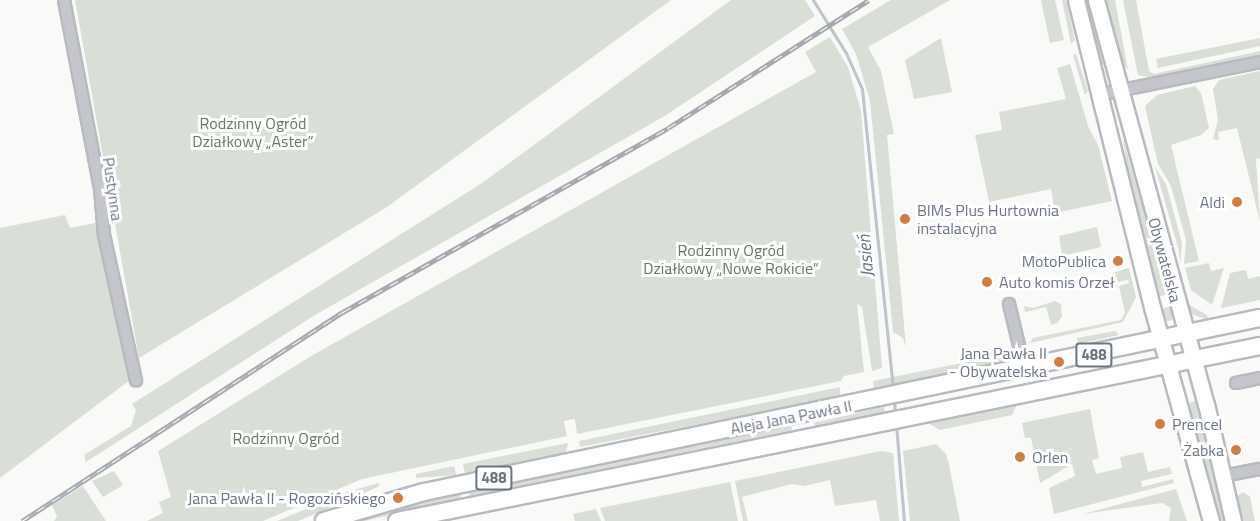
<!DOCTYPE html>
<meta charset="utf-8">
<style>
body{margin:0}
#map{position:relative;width:1260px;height:521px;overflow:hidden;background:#f9f9f8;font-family:"Titillium Web",sans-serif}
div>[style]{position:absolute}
.green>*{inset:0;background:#d9ded7}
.round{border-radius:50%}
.stream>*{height:3px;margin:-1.5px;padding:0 1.5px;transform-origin:1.5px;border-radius:1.5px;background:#bdc4ca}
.roads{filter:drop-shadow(2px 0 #b7babf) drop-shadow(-2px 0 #b7babf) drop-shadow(0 2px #b7babf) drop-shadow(0 -2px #b7babf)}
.street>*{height:10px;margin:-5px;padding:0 5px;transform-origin:5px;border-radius:5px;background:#c4c6cb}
.secondary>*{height:15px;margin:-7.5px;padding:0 7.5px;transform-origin:7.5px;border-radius:7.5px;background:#fff}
.primary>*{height:16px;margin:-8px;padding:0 8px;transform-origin:8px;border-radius:8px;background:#fff}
.rail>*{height:5px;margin-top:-2.5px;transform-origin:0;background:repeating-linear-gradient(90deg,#fff 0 9px,#a6a9b0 0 18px);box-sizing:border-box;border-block:2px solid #a6a9b0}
.dots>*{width:16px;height:16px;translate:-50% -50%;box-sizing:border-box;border:3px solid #fff;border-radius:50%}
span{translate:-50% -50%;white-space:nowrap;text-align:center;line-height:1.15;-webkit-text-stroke:6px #fff;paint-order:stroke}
.shield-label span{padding:2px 4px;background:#fff;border:2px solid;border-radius:4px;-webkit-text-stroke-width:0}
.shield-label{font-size:15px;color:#6c7585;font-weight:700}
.park-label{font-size:16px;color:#667866}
.street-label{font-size:16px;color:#6c7585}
.poi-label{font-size:16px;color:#6c7585}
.right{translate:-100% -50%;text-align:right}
.left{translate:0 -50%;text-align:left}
.water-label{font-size:18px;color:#677580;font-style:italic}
</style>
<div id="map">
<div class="green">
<div style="clip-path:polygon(75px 0,671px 0,387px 207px,139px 358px)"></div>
<div style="clip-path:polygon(731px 0,805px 0,815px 16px,663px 117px,315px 315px,86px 462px,84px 455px,131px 426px,136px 410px,132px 404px,482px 183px)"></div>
<div style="clip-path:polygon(891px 0,950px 0,868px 47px,881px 71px,894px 134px,887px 135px,906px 347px,903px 338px,893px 332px,870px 101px,856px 54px,842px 29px)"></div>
<div style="clip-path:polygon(1041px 0,1055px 0,1064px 40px,1050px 43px)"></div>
<div style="clip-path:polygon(1062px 0,1066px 0,1075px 40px,1071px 44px)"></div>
<div style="clip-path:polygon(1085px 0,1089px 0,1104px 65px,1099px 63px)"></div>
<div style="clip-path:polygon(1106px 0,1115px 0,1128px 70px,1120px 61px)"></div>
<div style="clip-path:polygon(1123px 0,1136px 0,1149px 71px,1154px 74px,1260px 51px,1260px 55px,1155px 78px,1138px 75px)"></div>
<div style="clip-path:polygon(830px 37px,848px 67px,861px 111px,882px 368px,872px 371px,862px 307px,857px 304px,864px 372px,844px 376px,841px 381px,577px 434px,575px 419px,564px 421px,567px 436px,362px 479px,263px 521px,147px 521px,163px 513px,159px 502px,171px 497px,158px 451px,311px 356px,816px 72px,805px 52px)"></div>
<div style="clip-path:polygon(941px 38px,952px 92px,914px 99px,905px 60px)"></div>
<div style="clip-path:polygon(1260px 38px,1260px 46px,1158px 68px,1156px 59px)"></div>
<div style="clip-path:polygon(1076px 54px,1088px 91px,1085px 95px,1073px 55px)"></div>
<div style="clip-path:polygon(1070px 64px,1088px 126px,1098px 145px,1112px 201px,1055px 213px,1051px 189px,989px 202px,975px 135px,1002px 130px,999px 112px,1066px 99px,1057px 68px)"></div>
<div style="clip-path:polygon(1260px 71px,1260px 158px,1256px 159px,1260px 222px,1237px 128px,1218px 132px,1219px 140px,1213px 139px,1218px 120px,1213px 89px,1219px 80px)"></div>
<div style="clip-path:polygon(1195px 86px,1201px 93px,1209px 128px,1201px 135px,1171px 145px,1199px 261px,1184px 264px,1186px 240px,1171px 186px,1158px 164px,1145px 106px,1157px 95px)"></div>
<div style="clip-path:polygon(1135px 128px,1141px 128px,1168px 231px,1164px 232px)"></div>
<div style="clip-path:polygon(1122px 135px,1167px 294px,1158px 297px,1130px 184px)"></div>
<div style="clip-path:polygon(1155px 167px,1166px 184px,1182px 243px,1180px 265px,1179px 251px)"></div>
<div style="clip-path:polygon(65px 215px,70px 228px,100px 222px,130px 380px,0 478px,0 228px)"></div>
<div style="clip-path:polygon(1097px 227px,1101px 247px,1062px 256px,1059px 236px)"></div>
<div style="clip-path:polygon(1209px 263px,1211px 271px,1224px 268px,1212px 305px,1191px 290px,1185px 268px)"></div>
<div style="clip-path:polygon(1129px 268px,1136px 297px,1123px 322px,1030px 343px,1033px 338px,1121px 320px,1125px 313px,1119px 286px,1129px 283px,1128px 280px,1118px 282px,1115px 272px)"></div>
<div style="clip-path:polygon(1246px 270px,1248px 279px,1260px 276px,1260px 300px,1221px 308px,1230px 273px)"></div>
<div style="clip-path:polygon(1055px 301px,1061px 304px,1062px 317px,1057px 323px,1051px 325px,1046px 307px,1025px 312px,1024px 306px,1033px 308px)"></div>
<div style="clip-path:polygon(1186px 303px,1207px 315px,1208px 320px,1191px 314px)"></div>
<div class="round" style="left:1161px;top:307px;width:14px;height:14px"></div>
<div style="clip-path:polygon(1115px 331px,1119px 335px,1078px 344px,1077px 338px)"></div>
<div style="clip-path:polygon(1016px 352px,1010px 362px,874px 390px,873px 381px)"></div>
<div style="clip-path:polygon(840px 387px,840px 397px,580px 447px,579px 441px)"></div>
<div style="clip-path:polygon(1195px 401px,1226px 521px,1218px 521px,1186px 404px)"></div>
<div style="clip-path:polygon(1017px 404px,1012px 415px,940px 430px,926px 422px)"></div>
<div style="clip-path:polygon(884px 407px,885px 413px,816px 426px,813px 423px)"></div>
<div style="clip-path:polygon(1090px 409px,1099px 458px,1092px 460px,1096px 474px,1122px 468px,1120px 457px,1143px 452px,1148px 472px,1170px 467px,1172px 474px,1141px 481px,1142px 487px,1173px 479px,1174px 483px,1054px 514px,1049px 488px,1075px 476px,1072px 464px,1040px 483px,1031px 438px,1025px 438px,1022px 423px)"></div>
<div style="clip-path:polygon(791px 426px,792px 430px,469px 496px,469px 492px)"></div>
<div style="clip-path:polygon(568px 443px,566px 453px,465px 473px,463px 464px)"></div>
<div style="clip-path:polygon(936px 444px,946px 454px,949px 465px,960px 521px,910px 521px,903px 451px)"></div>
<div style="clip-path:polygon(881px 451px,893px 453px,899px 521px,880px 521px,876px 500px,835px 506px,830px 480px,805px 486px,792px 484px,742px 497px,748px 521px,743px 521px,735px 481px)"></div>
<div style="clip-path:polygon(454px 466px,456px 475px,416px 478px,416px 474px)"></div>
<div style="clip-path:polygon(114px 471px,123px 485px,103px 497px,92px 481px)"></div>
<div style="clip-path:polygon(730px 482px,738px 521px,605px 521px,600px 508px)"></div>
<div style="clip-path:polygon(379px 483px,379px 486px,346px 502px,343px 493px)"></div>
<div style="clip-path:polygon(83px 486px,106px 521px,54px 521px,57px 516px,52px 505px)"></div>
<div style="clip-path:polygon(1176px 489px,1187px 521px,1169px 521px,1171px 508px,1162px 503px,1083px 514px)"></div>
<div style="clip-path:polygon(1243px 492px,1250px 497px,1255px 521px,1240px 521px,1235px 498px)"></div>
<div style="clip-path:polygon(460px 494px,461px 498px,365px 521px,350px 521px)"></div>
<div style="clip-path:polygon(333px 498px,336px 505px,298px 521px,277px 521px)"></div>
<div style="clip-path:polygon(596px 509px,601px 521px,575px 521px,573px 514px)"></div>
</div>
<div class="stream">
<div style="left:813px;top:0;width:62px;rotate:58.1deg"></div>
<div style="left:846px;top:53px;width:39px;rotate:66deg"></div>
<div style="left:862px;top:89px;width:301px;rotate:84.1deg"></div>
<div style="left:894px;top:400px;width:15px;rotate:86deg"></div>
<div style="left:896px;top:424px;width:97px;rotate:85.3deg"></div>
</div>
<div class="roads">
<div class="street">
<div style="left:64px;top:0;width:192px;rotate:79.2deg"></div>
<div style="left:100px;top:189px;width:46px;rotate:85deg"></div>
<div style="left:104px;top:235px;width:149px;rotate:77.6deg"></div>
<div style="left:1098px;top:95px;width:165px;rotate:-11.5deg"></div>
<div style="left:1009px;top:304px;width:68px;rotate:76.4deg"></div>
<div style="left:1236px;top:383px;width:25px;rotate:-12deg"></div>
<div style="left:1223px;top:476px;width:38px;rotate:-11deg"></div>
</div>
<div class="secondary">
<div style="left:1076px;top:0;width:316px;rotate:76.1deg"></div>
<div style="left:1152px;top:307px;width:222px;rotate:74.6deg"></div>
<div style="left:1096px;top:0;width:419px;rotate:74.8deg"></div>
<div style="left:1206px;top:404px;width:120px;rotate:77deg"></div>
</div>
<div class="primary">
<div style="left:324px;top:521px;width:104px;rotate:-16.2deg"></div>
<div style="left:424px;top:492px;width:854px;rotate:-11.76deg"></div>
<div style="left:397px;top:521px;width:881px;rotate:-11.46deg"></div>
</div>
</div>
<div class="rail">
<div style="left:22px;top:521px;width:383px;rotate:-33.1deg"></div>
<div style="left:343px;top:312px;width:373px;rotate:-29.5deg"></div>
<div style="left:668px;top:128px;width:238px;rotate:-32.5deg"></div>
</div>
<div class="dots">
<div style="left:1237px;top:202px;background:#d17c40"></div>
<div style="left:905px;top:219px;background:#d17c40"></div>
<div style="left:1118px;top:261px;background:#d17c40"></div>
<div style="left:987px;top:282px;background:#d17c40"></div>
<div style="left:1059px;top:362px;background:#d17c40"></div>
<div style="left:1160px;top:424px;background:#d17c40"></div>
<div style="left:1236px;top:450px;background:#d17c40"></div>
<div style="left:1020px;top:457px;background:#d17c40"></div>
<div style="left:398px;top:498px;background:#d17c40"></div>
</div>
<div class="shield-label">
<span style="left:1094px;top:355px">488</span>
<span style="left:494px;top:478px">488</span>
</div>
<div class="park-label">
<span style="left:253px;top:132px">Rodzinny Ogród<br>Działkowy „Aster”</span>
<span style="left:731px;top:259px">Rodzinny Ogród<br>Działkowy „Nowe Rokicie”</span>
<span style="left:286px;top:438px">Rodzinny Ogród</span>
</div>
<div class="street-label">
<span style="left:113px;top:189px;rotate:82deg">Pustynna</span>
<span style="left:1165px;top:260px;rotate:75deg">Obywatelska</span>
<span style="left:791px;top:417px;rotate:-11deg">Aleja Jana Pawła II</span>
</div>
<div class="poi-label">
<span class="right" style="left:1225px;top:202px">Aldi</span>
<span class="left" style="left:917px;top:219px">BIMs Plus Hurtownia<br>instalacyjna</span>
<span class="right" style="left:1106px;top:261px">MotoPublica</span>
<span class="left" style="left:999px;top:282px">Auto komis Orzeł</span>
<span class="right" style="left:1047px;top:362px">Jana Pawła II<br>- Obywatelska</span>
<span class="left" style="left:1172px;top:424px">Prencel</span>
<span class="right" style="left:1224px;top:450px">Żabka</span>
<span class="left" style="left:1032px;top:457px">Orlen</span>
<span class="right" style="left:386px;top:498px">Jana Pawła II - Rogozińskiego</span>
</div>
<div class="water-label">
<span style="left:866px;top:256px;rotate:-95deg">Jasień</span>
</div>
</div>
